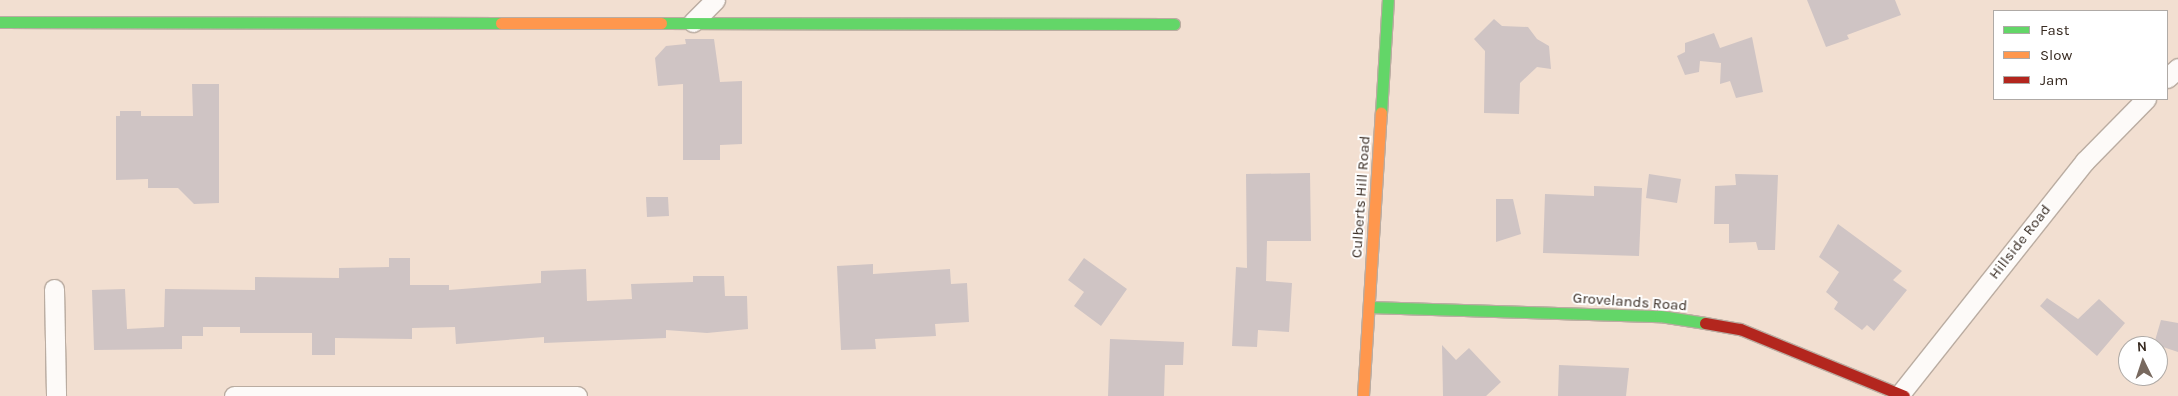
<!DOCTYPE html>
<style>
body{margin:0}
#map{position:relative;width:2178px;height:396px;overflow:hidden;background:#f2dfd1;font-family:Karla,sans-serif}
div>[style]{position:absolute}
.building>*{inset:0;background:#cfc4c4}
.roads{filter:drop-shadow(1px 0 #baaca1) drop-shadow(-1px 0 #baaca1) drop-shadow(0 1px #baaca1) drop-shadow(0 -1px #baaca1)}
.street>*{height:19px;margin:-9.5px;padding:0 9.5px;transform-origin:9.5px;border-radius:9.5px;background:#fdfaf8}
.fast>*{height:11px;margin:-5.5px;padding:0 5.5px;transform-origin:5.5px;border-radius:5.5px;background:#63d668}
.slow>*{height:11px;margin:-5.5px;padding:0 5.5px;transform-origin:5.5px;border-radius:5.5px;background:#ff974d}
.jam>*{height:11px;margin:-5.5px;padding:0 5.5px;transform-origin:5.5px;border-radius:5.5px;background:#b3261e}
span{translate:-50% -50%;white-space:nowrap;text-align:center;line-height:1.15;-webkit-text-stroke:4px #fff;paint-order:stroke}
.street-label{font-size:15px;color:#372a21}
.legend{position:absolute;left:1993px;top:10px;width:175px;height:90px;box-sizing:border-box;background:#fff;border:1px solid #afaaa6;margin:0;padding:6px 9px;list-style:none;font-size:15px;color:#372a21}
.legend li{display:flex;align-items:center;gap:10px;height:25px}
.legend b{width:25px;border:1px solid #afaaa6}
.north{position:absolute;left:2118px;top:336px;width:50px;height:50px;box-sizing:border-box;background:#fff;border:1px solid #afaaa6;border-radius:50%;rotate:356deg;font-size:14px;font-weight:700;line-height:20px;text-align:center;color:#372a21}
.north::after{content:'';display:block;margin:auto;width:18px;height:22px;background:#78695f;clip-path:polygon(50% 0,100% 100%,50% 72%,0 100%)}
</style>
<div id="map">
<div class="building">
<div style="clip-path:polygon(1807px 0,1895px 0,1901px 15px,1847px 35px,1849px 39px,1826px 47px)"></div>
<div style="clip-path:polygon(1494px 19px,1502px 26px,1528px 27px,1537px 39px,1549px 46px,1551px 69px,1537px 67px,1520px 83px,1519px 114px,1484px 113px,1485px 51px,1474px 39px)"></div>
<div style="clip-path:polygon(1714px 33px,1720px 48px,1752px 37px,1763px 92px,1736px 98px,1730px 81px,1720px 84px,1721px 63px,1700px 61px,1699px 72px,1685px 75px,1677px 56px,1685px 52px,1685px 43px)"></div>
<div style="clip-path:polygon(685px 39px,714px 39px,720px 82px,742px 81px,742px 144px,720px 145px,720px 160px,683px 160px,683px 84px,658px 86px,655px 58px,666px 46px,686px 44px)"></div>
<div style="clip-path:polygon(192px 84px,219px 84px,219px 203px,194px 204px,178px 188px,148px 188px,148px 179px,116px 180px,116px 116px,120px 116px,120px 111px,141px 111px,141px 116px,193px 116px)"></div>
<div style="clip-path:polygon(1310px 173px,1311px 241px,1267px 241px,1266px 281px,1292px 283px,1289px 332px,1258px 330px,1257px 347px,1232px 346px,1236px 267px,1247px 268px,1246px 174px)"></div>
<div style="clip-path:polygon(1649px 174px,1681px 179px,1677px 203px,1646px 198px)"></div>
<div style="clip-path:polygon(1735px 174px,1778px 175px,1775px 250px,1758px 250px,1756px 242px,1729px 243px,1729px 224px,1714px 224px,1715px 186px,1736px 185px)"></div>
<div style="clip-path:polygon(1594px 186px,1642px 188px,1639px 256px,1543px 253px,1545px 194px,1594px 196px)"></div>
<div style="clip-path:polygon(646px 197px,668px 197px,669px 216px,647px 217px)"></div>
<div style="clip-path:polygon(1496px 199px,1513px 199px,1521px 234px,1496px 242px)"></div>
<div style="clip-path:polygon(1838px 224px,1902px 271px,1893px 280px,1907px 290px,1874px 331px,1867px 325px,1862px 330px,1834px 309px,1838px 302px,1826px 292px,1839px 272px,1819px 257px)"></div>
<div style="clip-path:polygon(389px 258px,410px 258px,410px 285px,449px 285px,449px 290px,541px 283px,541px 271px,586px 269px,587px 301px,632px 299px,631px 284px,693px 282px,693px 276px,724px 276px,725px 296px,747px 296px,748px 329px,707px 333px,666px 330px,666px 338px,544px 343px,544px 337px,456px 344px,455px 327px,412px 328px,412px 339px,335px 338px,335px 355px,312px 355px,312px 333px,240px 333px,240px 327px,203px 327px,203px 336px,182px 336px,182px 349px,94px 350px,92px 290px,125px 289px,127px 329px,164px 327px,165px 289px,255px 290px,255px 277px,339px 278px,339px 268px,389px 267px)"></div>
<div style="clip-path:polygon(1084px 258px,1127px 289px,1101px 326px,1074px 306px,1084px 292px,1068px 280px)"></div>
<div style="clip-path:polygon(873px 264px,873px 274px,950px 269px,951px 284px,967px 283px,969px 322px,935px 324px,936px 336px,875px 339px,876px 349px,841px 350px,837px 266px)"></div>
<div style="clip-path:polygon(2047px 298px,2078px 319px,2099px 299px,2125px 323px,2097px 356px,2040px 306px)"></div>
<div style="clip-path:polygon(2161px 320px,2178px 323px,2178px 352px,2154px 344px)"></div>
<div style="clip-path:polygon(1110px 339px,1184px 342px,1183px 365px,1165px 365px,1164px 396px,1108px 396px)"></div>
<div style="clip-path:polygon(1442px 345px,1456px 360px,1469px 348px,1501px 382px,1486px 396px,1443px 396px)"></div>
<div style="clip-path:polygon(1559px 365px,1629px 368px,1626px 396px,1558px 396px)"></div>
</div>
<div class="roads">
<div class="street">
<div style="left:693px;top:22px;width:31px;rotate:-45deg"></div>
<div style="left:2167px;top:78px;width:15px;rotate:-42deg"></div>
<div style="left:54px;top:289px;width:107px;rotate:88.9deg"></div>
<div style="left:1901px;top:393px;width:296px;rotate:-51.6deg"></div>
<div style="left:2085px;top:161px;width:87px;rotate:-45.5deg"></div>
<div style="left:234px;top:396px;width:343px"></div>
</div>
<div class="fast">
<div style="left:0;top:22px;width:501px;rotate:0.11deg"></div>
<div style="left:661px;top:23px;width:513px;rotate:0.11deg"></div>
<div style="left:1381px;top:113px;width:113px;rotate:-86.5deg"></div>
<div style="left:1369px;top:307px;width:291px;rotate:1.8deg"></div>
<div style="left:1660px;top:316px;width:46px;rotate:8.8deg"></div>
</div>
<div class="slow">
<div style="left:501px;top:23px;width:160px"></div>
<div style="left:1363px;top:396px;width:284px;rotate:-86.4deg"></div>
</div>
<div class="jam">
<div style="left:1705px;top:323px;width:36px;rotate:10deg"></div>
<div style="left:1740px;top:329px;width:177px;rotate:22.2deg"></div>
</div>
</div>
<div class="street-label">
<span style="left:1361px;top:197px;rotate:-86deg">Culberts Hill Road</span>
<span style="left:2020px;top:242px;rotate:-52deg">Hillside Road</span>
<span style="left:1630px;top:302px;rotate:4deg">Grovelands Road</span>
</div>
<ul class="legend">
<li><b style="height:6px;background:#63d668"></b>Fast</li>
<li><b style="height:6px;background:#ff974d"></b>Slow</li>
<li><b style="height:6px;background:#b3261e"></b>Jam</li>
</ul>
<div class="north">N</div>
</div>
